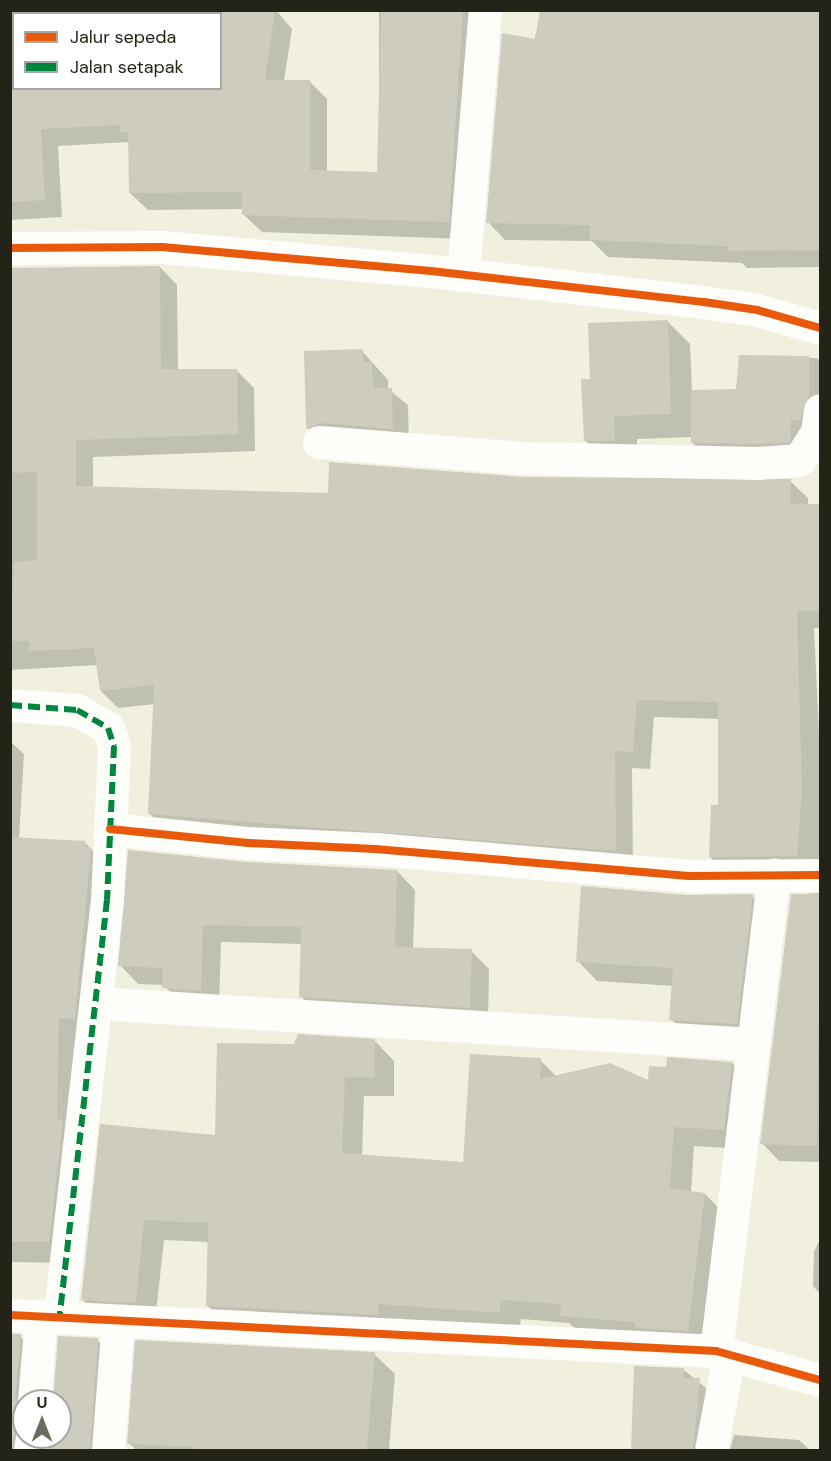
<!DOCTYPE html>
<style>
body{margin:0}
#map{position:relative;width:831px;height:1461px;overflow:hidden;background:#f1f0df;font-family:"DM Sans",sans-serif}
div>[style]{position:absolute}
.shadow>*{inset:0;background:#0003}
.building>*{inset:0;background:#cdccbf}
.minor>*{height:33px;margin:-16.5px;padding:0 16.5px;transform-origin:16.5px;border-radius:16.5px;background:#fdfdfa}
.quiet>*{height:6px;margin-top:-3px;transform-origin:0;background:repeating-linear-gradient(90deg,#00873e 0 12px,transparent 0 18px)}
.cycleway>*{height:8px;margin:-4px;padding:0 4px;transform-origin:4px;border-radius:4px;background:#e8590c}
span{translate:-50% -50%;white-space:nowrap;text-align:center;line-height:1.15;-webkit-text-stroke:4.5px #fff;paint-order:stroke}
.frame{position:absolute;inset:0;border:12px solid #242318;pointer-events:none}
.legend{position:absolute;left:12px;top:12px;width:210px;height:78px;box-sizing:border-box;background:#fff;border:2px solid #a7a7a3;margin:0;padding:8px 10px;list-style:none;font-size:18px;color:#242318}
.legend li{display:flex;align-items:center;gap:12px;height:30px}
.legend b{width:30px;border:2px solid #a7a7a3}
.north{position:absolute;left:12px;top:1389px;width:60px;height:60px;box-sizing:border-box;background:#fff;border:2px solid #a7a7a3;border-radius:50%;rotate:0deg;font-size:16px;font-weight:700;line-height:24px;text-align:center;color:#242318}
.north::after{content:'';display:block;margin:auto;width:21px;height:27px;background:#6c6b5e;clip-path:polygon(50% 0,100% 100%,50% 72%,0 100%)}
</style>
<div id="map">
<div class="shadow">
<div style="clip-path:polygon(10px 10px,81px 14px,14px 14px,14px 88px,220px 88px,220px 14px,177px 14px,177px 10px,276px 10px,292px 29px,284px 81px,309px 81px,327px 99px,327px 172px,379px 173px,379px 10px,481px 10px,466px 239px,262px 232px,244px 215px,244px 209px,148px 210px,130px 193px,129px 142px,58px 146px,62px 217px,11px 220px,10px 228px)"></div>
<div style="clip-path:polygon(542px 10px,820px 10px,820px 272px,819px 267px,747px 268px,742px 263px,608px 257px,592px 241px,505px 240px,488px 222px)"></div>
<div style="clip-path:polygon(160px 267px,177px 285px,178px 370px,236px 370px,254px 388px,255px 451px,93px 457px,93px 488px,330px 495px,521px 478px,790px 481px,808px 498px,808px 505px,820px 505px,820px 628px,814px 628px,820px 754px,820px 873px,728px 874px,710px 857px,720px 806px,720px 719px,654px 717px,650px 769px,632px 768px,633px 868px,167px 831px,149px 813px,155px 704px,118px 708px,101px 691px,98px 665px,10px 670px,10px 270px)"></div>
<div style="clip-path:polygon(667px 321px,690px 344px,692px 391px,737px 391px,740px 356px,817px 358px,820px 361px,820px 424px,816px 443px,709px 460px,692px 442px,692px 437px,637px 439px,637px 464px,608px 463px,585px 440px,592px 380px)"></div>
<div style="clip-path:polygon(362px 351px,388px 380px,388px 389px,408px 405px,409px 445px,324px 444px,308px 428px,305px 353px)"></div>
<div style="clip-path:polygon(10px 741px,24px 754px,19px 839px,85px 843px,107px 865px,71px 1263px,10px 1262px)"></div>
<div style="clip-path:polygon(247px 863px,397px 871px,415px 890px,413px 949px,471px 951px,489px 969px,488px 1025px,319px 1015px,301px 996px,302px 944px,221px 942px,219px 1008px,182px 1006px,164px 985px,138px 984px,120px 965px)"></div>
<div style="clip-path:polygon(820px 893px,820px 1162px,779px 1161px,762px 1143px,792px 895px)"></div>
<div style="clip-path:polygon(687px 896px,752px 896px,771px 915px,756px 1043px,690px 1039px,671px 1019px,674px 986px,597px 981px,578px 961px)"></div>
<div style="clip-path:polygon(375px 1041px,394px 1061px,394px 1096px,364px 1096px,362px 1156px,464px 1164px,540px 1060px,557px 1077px,649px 1082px,667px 1068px,732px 1063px,752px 1083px,744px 1149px,694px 1146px,691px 1192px,705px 1194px,725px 1214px,708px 1350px,582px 1335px,569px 1323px,521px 1319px,519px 1332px,228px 1326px,208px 1306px,209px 1242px,164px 1240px,155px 1322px,102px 1319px,82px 1299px,102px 1126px,217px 1137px,295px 1046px)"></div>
<div style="clip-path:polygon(820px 1239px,820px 1294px,813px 1286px,814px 1252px)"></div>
<div style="clip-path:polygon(10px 1335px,20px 1336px,38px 1354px,24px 1401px,24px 1437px,33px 1450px,10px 1450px)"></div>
<div style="clip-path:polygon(97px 1340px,116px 1358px,109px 1450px,50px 1450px,51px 1437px,60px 1437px,60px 1401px,54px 1401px)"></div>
<div style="clip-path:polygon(374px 1354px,395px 1374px,389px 1450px,136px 1450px,129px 1443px)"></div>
<div style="clip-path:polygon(635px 1367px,684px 1370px,716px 1396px,711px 1450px,632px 1450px)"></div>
<div style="clip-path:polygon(734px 1435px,799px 1440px,810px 1450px,730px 1450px)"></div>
</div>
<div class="building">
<div style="clip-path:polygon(220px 10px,275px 10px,265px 80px,310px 80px,310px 170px,377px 172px,381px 10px,463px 10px,449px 222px,242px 215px,242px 192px,129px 193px,128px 132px,120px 132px,120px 125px,41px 129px,45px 200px,10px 202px,10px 54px,14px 88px,220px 88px)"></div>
<div style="clip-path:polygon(540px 10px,820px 10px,820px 250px,728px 251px,728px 246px,589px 240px,590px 225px,486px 223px,502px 33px,535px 39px)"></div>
<div style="clip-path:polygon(160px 266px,161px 369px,237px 369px,238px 434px,76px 440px,76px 486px,328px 493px,329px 462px,522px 477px,791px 479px,791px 504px,820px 504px,820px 611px,797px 611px,802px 791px,797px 856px,709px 857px,711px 805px,718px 805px,718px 702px,637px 700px,633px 752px,615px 751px,616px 851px,148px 814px,154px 685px,100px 691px,94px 648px,29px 651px,29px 641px,10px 641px,14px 562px,37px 560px,37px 472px,10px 473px,10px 268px)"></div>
<div style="clip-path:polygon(668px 320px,671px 414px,614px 416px,615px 441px,584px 441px,581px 379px,590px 379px,588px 323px)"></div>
<div style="clip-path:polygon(363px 349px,363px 362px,372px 362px,373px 388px,392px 388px,393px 429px,320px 423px,306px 429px,304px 351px)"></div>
<div style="clip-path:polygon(739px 355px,809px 356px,809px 395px,800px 420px,791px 420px,791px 438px,788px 442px,758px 444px,691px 443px,691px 390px,736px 389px)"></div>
<div style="clip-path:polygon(10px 837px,85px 841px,85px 847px,91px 848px,75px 1019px,59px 1018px,57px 1120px,63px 1121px,49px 1242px,10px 1242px)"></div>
<div style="clip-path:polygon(128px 850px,247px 862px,397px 870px,395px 947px,472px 949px,470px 1008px,299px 997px,301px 927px,203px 925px,201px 991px,162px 988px,163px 968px,118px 966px)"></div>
<div style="clip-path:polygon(581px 886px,687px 895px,753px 894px,737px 1024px,669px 1020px,673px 968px,576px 962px)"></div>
<div style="clip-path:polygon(791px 894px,820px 894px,817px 1146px,760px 1144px)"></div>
<div style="clip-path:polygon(298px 1034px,375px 1039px,375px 1077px,345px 1077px,342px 1153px,463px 1162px,470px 1054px,541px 1058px,540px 1079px,610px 1063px,648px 1080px,649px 1066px,666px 1067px,667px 1057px,732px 1062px,724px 1130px,674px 1127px,670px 1188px,705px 1193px,688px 1331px,635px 1328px,635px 1322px,560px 1316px,561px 1304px,501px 1300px,500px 1313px,379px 1304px,378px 1315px,206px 1306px,208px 1223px,144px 1220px,136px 1303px,81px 1300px,100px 1124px,215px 1135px,217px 1043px,294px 1044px)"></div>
<div style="clip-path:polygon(10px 1334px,21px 1334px,15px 1399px,24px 1417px,14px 1434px,12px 1450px)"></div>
<div style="clip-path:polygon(58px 1336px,98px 1338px,90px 1450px,49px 1450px,50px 1437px,60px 1437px,60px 1401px,53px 1401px)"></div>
<div style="clip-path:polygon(135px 1340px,375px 1352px,367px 1450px,194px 1450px,194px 1447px,127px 1444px)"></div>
<div style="clip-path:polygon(634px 1366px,684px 1368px,683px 1378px,700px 1378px,693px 1450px,631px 1450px)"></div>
</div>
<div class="minor">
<div style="left:10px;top:248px;width:152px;rotate:-0.4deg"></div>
<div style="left:162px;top:247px;width:270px;rotate:5.1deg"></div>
<div style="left:431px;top:271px;width:275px;rotate:6.5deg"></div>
<div style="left:704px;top:302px;width:54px;rotate:8.6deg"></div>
<div style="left:757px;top:310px;width:66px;rotate:15.9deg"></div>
<div style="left:463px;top:275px;width:266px;rotate:-85.3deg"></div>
<div style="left:319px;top:442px;width:204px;rotate:4.5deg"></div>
<div style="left:522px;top:458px;width:236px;rotate:1.2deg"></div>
<div style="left:758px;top:463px;width:41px;rotate:-4.2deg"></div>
<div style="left:799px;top:460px;width:33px;rotate:-57deg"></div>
<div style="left:817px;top:432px;width:22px;rotate:-82deg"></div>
<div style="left:10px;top:705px;width:67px;rotate:4.3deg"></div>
<div style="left:77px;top:710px;width:36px;rotate:30deg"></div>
<div style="left:108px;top:728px;width:19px;rotate:72deg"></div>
<div style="left:114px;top:746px;width:154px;rotate:92.6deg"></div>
<div style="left:107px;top:900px;width:418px;rotate:96.5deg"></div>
<div style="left:110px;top:829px;width:139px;rotate:5.8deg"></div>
<div style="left:248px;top:843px;width:127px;rotate:2.7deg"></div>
<div style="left:375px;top:849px;width:315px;rotate:4.9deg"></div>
<div style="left:689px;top:876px;width:131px;rotate:-0.4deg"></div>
<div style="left:97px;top:1003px;width:657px;rotate:3.58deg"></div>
<div style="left:10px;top:1315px;width:707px;rotate:2.92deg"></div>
<div style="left:716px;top:1351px;width:108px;rotate:15.6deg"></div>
<div style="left:716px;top:1351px;width:480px;rotate:-83.1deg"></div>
<div style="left:34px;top:1401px;width:86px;rotate:-85.3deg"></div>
<div style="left:30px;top:1450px;width:13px;rotate:-81deg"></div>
<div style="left:108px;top:1450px;width:129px;rotate:-85.6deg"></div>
<div style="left:711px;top:1450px;width:97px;rotate:-79.3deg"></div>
</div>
<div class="quiet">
<div style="left:10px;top:705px;width:67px;rotate:4.3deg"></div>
<div style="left:77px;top:710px;width:36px;rotate:30deg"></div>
<div style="left:108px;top:728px;width:19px;rotate:72deg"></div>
<div style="left:114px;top:746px;width:154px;rotate:92.6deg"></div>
<div style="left:107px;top:900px;width:418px;rotate:96.5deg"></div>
</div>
<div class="cycleway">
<div style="left:10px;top:248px;width:152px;rotate:-0.4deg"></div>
<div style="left:162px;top:247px;width:270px;rotate:5.1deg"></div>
<div style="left:431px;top:271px;width:275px;rotate:6.5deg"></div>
<div style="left:704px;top:302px;width:54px;rotate:8.6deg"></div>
<div style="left:757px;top:310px;width:66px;rotate:15.9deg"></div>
<div style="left:110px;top:829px;width:139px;rotate:5.8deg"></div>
<div style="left:248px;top:843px;width:127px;rotate:2.7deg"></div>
<div style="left:375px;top:849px;width:315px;rotate:4.9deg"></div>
<div style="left:689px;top:876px;width:131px;rotate:-0.4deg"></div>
<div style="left:10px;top:1315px;width:707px;rotate:2.92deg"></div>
<div style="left:716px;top:1351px;width:108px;rotate:15.6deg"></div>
</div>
<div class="frame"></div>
<ul class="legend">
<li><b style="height:8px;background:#e8590c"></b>Jalur sepeda</li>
<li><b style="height:8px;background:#00873e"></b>Jalan setapak</li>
</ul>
<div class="north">U</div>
</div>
